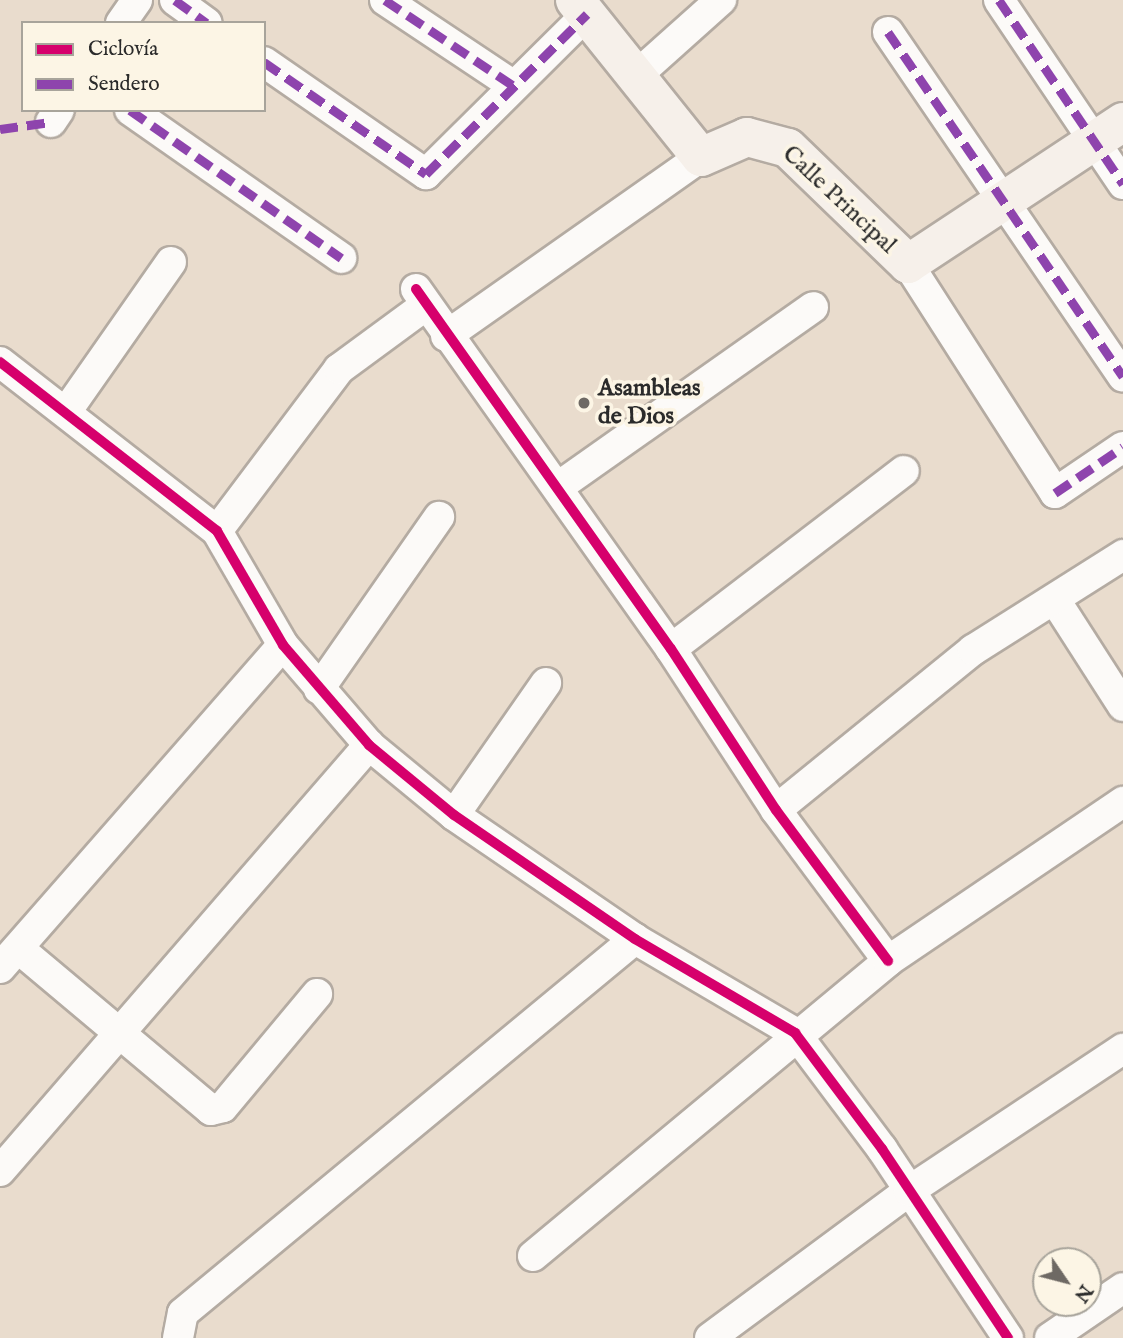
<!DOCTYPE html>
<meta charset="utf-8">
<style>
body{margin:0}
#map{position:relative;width:1123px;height:1338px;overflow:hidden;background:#e9dccd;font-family:"IM FELL English",serif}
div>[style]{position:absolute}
.roads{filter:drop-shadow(2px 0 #b4aba2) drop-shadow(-2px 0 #b4aba2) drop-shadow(0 2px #b4aba2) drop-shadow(0 -2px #b4aba2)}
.street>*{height:30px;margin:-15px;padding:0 15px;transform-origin:15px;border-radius:15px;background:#fcfaf8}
.secondary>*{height:38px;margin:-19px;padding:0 19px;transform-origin:19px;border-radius:19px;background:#f6f0ea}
.quiet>*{height:9px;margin-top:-4.5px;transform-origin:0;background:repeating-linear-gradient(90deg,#8e44ad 0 18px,transparent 0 27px)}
.cycleway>*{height:10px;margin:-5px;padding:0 5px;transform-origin:5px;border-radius:5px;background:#d6006c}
.dots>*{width:19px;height:19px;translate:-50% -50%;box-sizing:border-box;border:4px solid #fcf5e5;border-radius:50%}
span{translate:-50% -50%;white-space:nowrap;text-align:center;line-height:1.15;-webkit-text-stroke:7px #fcf5e5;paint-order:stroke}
.street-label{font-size:24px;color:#2b2b2b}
.poi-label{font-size:24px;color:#2b2b2b;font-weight:700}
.left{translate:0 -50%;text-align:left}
.legend{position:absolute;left:21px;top:21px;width:245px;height:91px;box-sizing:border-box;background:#fcf5e5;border:2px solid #a8a49b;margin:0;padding:9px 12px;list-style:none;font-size:21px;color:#2b2b2b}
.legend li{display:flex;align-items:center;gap:14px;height:35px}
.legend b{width:35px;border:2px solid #a8a49b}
.north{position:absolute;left:1032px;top:1247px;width:70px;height:70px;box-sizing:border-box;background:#fcf5e5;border:2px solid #a8a49b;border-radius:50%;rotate:125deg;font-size:19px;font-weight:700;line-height:28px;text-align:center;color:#2b2b2b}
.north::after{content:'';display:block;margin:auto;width:24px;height:32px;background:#6e6964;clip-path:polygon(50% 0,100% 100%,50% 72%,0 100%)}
</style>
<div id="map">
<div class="roads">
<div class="street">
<div style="left:175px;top:0;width:39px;rotate:36deg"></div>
<div style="left:385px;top:0;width:155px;rotate:33.7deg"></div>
<div style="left:999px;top:0;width:222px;rotate:56deg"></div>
<div style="left:121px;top:23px;width:28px;rotate:-55deg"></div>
<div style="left:888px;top:32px;width:417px;rotate:55.7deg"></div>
<div style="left:264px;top:62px;width:197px;rotate:34.7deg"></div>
<div style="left:426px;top:174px;width:227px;rotate:-44.8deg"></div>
<div style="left:637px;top:75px;width:113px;rotate:-41.8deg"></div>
<div style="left:130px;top:110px;width:258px;rotate:35deg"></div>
<div style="left:51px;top:122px;width:14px;rotate:-56deg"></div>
<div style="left:908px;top:264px;width:272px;rotate:57.3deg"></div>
<div style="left:1055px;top:493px;width:82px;rotate:-34.1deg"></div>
<div style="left:416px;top:289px;width:441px;rotate:54.7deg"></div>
<div style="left:671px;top:649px;width:192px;rotate:56.9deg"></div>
<div style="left:776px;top:810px;width:188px;rotate:53.4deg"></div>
<div style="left:446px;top:336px;width:312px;rotate:-35.1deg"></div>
<div style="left:0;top:362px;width:275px;rotate:37.9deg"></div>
<div style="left:217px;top:531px;width:132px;rotate:59.9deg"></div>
<div style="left:283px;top:645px;width:132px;rotate:49.3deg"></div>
<div style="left:369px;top:745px;width:110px;rotate:39.5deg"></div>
<div style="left:454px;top:815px;width:219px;rotate:34.4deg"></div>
<div style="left:635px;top:939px;width:186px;rotate:30.4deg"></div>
<div style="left:795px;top:1033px;width:145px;rotate:53.1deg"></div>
<div style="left:882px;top:1149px;width:227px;rotate:56.3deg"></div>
<div style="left:66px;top:412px;width:183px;rotate:-55deg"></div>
<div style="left:558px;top:487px;width:312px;rotate:-35.2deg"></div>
<div style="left:217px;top:531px;width:203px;rotate:-53deg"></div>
<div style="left:339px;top:369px;width:108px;rotate:-36.3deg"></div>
<div style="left:1055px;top:600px;width:126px;rotate:57.3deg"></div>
<div style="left:671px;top:649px;width:293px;rotate:-37.4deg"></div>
<div style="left:319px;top:689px;width:210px;rotate:-55.1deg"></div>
<div style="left:776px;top:810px;width:254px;rotate:-39.1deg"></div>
<div style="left:973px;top:650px;width:178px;rotate:-32.3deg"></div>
<div style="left:454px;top:815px;width:161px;rotate:-55.1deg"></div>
<div style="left:18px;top:948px;width:252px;rotate:40deg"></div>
<div style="left:211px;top:1110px;width:12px;rotate:-14deg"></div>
<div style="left:223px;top:1107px;width:147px;rotate:-50.2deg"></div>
<div style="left:0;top:968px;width:429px;rotate:-48.8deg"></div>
<div style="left:0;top:1171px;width:564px;rotate:-49.1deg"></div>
<div style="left:533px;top:1256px;width:462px;rotate:-39.7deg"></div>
<div style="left:888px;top:961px;width:284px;rotate:-34.1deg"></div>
<div style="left:178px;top:1338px;width:25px;rotate:-79deg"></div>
<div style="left:183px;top:1313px;width:587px;rotate:-39.61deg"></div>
<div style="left:710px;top:1338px;width:247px;rotate:-36.5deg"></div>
<div style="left:909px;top:1191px;width:257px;rotate:-33.6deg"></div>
<div style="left:1050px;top:1338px;width:88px;rotate:-34.4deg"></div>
</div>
<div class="secondary">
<div style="left:575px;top:0;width:201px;rotate:51.3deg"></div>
<div style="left:701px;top:157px;width:50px;rotate:-23.5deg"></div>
<div style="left:747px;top:137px;width:42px;rotate:15deg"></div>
<div style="left:788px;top:148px;width:167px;rotate:44deg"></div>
<div style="left:908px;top:264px;width:258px;rotate:-33.4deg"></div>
</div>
</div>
<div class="quiet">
<div style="left:175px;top:0;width:39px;rotate:36deg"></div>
<div style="left:385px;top:0;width:155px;rotate:33.7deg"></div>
<div style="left:999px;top:0;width:222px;rotate:56deg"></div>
<div style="left:888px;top:32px;width:417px;rotate:55.7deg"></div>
<div style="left:264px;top:62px;width:197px;rotate:34.7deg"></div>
<div style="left:426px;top:174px;width:227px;rotate:-44.8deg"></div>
<div style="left:130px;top:110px;width:258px;rotate:35deg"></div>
<div style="left:0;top:129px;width:51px;rotate:-7.8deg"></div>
<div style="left:1055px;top:493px;width:82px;rotate:-34.1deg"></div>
</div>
<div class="cycleway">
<div style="left:416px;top:289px;width:441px;rotate:54.7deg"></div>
<div style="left:671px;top:649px;width:192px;rotate:56.9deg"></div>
<div style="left:776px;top:810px;width:188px;rotate:53.4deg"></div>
<div style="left:0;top:362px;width:275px;rotate:37.9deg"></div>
<div style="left:217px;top:531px;width:132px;rotate:59.9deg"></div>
<div style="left:283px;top:645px;width:132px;rotate:49.3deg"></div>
<div style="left:369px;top:745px;width:110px;rotate:39.5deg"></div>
<div style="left:454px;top:815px;width:219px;rotate:34.4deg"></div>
<div style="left:635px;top:939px;width:186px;rotate:30.4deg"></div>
<div style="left:795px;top:1033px;width:145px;rotate:53.1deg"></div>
<div style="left:882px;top:1149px;width:227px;rotate:56.3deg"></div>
</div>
<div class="dots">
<div style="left:584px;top:403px;background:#6e6964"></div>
</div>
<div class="street-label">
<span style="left:839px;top:200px;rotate:43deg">Calle Principal</span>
</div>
<div class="poi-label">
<span class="left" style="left:598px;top:403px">Asambleas<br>de Dios</span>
</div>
<ul class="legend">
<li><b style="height:9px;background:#d6006c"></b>Ciclovía</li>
<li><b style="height:9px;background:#8e44ad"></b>Sendero</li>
</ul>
<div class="north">N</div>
</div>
